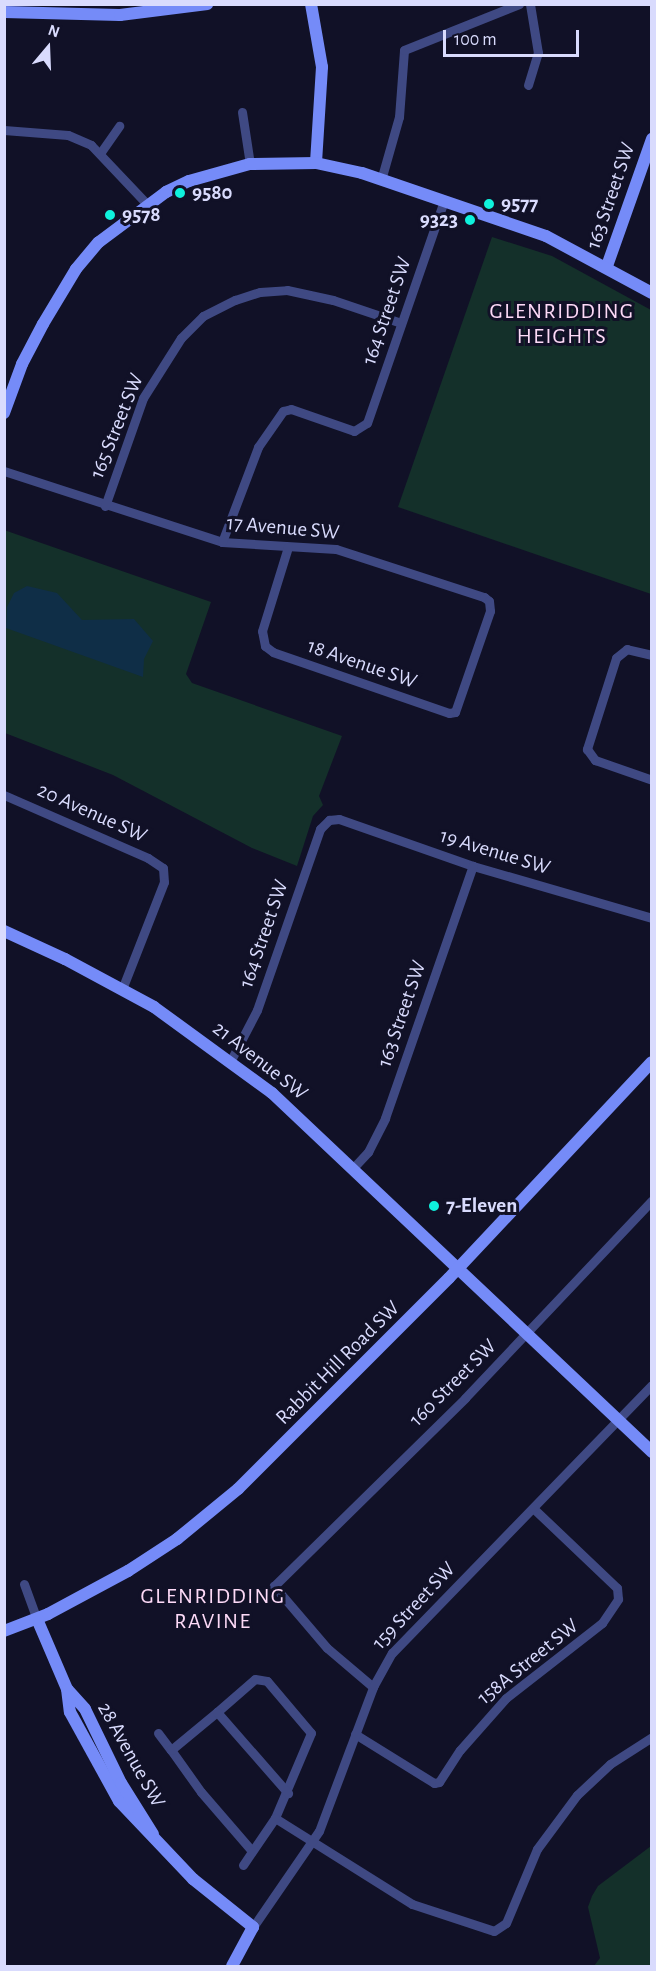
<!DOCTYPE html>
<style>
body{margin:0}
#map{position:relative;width:656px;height:1971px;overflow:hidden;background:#111127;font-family:"Alegreya Sans",sans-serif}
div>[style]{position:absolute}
.green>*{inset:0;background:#14302a}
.water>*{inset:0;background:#0f2e47}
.street>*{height:9px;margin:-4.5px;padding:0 4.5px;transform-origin:4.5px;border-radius:4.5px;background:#3f4983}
.secondary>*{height:12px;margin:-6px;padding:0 6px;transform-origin:6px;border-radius:6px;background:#758bf8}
.dots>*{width:16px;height:16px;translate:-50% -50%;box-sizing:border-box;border:3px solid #111127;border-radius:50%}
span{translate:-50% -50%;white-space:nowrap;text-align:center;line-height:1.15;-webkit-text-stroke:6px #111127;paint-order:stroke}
.poi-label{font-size:21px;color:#d9dbfd;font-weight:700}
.left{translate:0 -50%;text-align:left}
.right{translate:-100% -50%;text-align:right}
.street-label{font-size:21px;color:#d9dbfd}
.neighbourhood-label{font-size:22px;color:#fddaf7;letter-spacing:1.5px}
.frame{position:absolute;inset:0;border:6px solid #d9dbfd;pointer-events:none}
.north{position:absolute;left:18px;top:18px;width:60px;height:60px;-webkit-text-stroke:4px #111127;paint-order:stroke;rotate:19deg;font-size:16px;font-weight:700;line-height:24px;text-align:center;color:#d9dbfd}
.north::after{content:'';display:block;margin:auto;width:21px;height:27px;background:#d9dbfd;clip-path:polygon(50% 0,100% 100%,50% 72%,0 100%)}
.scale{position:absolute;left:443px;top:30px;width:136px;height:27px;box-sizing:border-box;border:3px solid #d9dbfd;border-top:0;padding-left:8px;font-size:18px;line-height:21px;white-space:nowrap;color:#d9dbfd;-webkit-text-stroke:4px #111127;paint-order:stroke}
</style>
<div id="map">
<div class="green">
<div style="clip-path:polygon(492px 237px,552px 256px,651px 310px,651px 594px,398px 507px)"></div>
<div style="clip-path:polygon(4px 530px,211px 602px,186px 674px,192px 683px,342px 736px,319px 796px,323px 805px,313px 816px,297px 866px,252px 848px,113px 775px,5px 733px)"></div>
<div style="clip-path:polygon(651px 1846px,651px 1966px,594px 1966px,600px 1958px,588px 1907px,592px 1896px,598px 1886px)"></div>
</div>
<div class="water">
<div style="clip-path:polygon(27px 586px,57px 593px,82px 620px,134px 619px,153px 641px,144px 659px,143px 677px,6px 628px,7px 607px,14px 593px)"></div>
</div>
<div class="street">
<div style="left:528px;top:85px;width:34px;rotate:-73deg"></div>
<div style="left:538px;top:53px;width:50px;rotate:-99.3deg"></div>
<div style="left:242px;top:112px;width:53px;rotate:81.3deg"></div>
<div style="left:4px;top:130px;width:64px;rotate:4.5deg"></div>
<div style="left:68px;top:135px;width:25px;rotate:23deg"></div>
<div style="left:91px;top:145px;width:80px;rotate:46.5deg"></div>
<div style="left:101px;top:152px;width:32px;rotate:-55deg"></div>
<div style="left:381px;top:180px;width:66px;rotate:-74.1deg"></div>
<div style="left:399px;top:117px;width:67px;rotate:-85.7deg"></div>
<div style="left:404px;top:50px;width:124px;rotate:-21.8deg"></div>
<div style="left:4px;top:471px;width:229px;rotate:18deg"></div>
<div style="left:222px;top:542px;width:114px;rotate:3.5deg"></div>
<div style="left:336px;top:549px;width:156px;rotate:18deg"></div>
<div style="left:484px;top:597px;width:6px;rotate:39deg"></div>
<div style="left:489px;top:601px;width:10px;rotate:84deg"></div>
<div style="left:490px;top:611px;width:107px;rotate:109.1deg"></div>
<div style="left:455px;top:712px;width:6px;rotate:171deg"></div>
<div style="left:449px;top:713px;width:186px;rotate:-160.9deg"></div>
<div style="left:273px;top:652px;width:10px;rotate:-143deg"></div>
<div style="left:265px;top:646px;width:15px;rotate:-101deg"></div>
<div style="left:262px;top:631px;width:88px;rotate:-72.8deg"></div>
<div style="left:105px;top:506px;width:114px;rotate:-70.6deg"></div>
<div style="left:143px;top:398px;width:71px;rotate:-57.7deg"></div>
<div style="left:181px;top:338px;width:31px;rotate:-45deg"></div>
<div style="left:203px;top:316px;width:36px;rotate:-27deg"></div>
<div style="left:235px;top:300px;width:26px;rotate:-18deg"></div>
<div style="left:260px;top:292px;width:27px;rotate:-4deg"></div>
<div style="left:287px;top:290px;width:47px;rotate:12.3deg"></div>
<div style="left:333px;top:300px;width:72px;rotate:18.7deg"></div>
<div style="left:222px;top:542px;width:102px;rotate:-69.2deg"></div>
<div style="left:258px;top:447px;width:44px;rotate:-55.2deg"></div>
<div style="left:283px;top:411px;width:8px;rotate:-14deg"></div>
<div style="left:291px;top:409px;width:67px;rotate:19.2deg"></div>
<div style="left:354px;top:431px;width:15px;rotate:-32deg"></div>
<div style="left:367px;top:423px;width:235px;rotate:-70.9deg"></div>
<div style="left:652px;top:655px;width:26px;rotate:-167deg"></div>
<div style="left:627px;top:649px;width:14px;rotate:141deg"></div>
<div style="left:616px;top:658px;width:96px;rotate:107.7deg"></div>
<div style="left:587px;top:749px;width:14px;rotate:54deg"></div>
<div style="left:595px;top:760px;width:60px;rotate:19.3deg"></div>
<div style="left:4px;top:795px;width:157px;rotate:23.6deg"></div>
<div style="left:148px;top:858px;width:18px;rotate:34deg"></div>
<div style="left:163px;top:868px;width:14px;rotate:86deg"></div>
<div style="left:164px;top:882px;width:115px;rotate:111.4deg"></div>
<div style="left:231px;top:1060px;width:56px;rotate:-62.5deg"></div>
<div style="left:257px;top:1010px;width:192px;rotate:-70.8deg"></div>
<div style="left:320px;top:829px;width:13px;rotate:-45deg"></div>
<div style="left:329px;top:820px;width:10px;rotate:-6deg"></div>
<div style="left:339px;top:819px;width:142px;rotate:19.3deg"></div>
<div style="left:473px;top:866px;width:186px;rotate:16.2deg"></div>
<div style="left:354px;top:1167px;width:21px;rotate:-47deg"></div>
<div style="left:368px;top:1152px;width:38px;rotate:-63deg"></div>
<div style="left:385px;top:1118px;width:267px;rotate:-70.8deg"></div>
<div style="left:24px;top:1584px;width:37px;rotate:70deg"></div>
<div style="left:373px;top:1687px;width:60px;rotate:-139.7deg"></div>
<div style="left:327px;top:1648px;width:82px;rotate:-130.5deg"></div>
<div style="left:274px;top:1586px;width:268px;rotate:-44.5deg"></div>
<div style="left:465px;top:1398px;width:272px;rotate:-46.6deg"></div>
<div style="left:217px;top:1712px;width:50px;rotate:-41deg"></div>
<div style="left:255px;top:1679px;width:12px;rotate:9deg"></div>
<div style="left:267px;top:1681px;width:68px;rotate:49.8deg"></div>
<div style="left:311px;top:1733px;width:92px;rotate:113deg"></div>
<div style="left:275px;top:1818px;width:162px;rotate:32.1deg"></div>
<div style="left:412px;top:1904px;width:86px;rotate:18.2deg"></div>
<div style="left:494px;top:1931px;width:14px;rotate:-34deg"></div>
<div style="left:506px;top:1923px;width:80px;rotate:-67.3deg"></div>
<div style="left:537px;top:1849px;width:67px;rotate:-53.5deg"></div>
<div style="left:577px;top:1795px;width:45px;rotate:-43.2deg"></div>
<div style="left:610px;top:1764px;width:50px;rotate:-32.7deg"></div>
<div style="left:158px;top:1733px;width:21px;rotate:53deg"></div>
<div style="left:355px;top:1734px;width:93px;rotate:31.8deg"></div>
<div style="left:434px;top:1783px;width:5px;rotate:-11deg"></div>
<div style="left:439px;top:1782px;width:38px;rotate:-57deg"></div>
<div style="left:460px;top:1750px;width:69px;rotate:-48.5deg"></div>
<div style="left:506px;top:1698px;width:122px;rotate:-38deg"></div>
<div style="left:602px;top:1623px;width:29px;rotate:-56deg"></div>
<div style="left:618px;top:1599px;width:11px;rotate:-95deg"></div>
<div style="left:617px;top:1588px;width:115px;rotate:-136.4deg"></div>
<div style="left:252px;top:1851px;width:78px;rotate:-130.8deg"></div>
<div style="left:201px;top:1792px;width:52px;rotate:-125.5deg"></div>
<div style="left:171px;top:1750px;width:60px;rotate:-39.6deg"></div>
<div style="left:217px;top:1712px;width:108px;rotate:48.8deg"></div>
<div style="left:243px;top:1865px;width:57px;rotate:-55.8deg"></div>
<div style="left:253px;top:1927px;width:116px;rotate:-55.5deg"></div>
<div style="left:319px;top:1831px;width:156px;rotate:-69.4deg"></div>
<div style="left:374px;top:1685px;width:37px;rotate:-61deg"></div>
<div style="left:392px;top:1653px;width:373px;rotate:-45.9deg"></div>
</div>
<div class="secondary">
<div style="left:311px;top:4px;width:64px;rotate:80.1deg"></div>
<div style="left:322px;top:67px;width:96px;rotate:93.6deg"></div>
<div style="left:4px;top:12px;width:116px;rotate:1.5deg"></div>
<div style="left:120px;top:15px;width:88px;rotate:-7.2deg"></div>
<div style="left:607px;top:266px;width:135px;rotate:-70.5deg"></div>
<div style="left:4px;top:413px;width:52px;rotate:-69.8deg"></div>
<div style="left:22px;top:364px;width:45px;rotate:-62.3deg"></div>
<div style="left:43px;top:324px;width:64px;rotate:-59deg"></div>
<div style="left:76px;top:269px;width:35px;rotate:-50deg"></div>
<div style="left:99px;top:242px;width:84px;rotate:-36.7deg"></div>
<div style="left:166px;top:192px;width:25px;rotate:-26deg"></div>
<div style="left:189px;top:181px;width:63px;rotate:-15.6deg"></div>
<div style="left:250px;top:164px;width:66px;rotate:-0.9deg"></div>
<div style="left:316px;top:163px;width:47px;rotate:12.3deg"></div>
<div style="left:362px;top:173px;width:194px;rotate:18.9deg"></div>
<div style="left:546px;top:236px;width:120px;rotate:28.3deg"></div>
<div style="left:4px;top:931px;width:67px;rotate:24.7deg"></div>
<div style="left:65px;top:959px;width:101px;rotate:28.3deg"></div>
<div style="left:154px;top:1007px;width:146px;rotate:36.1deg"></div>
<div style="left:272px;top:1093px;width:523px;rotate:43.37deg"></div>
<div style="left:37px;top:1619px;width:76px;rotate:66.8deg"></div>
<div style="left:67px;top:1689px;width:23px;rotate:83deg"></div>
<div style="left:70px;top:1712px;width:102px;rotate:61.2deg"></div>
<div style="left:119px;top:1801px;width:108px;rotate:46.5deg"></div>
<div style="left:193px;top:1879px;width:77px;rotate:38.7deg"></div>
<div style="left:253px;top:1927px;width:44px;rotate:118.3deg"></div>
<div style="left:4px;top:1631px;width:47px;rotate:-21.1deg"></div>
<div style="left:48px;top:1614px;width:91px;rotate:-28.3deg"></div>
<div style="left:128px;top:1571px;width:59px;rotate:-33.1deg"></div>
<div style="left:177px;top:1539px;width:79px;rotate:-39.3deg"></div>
<div style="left:238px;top:1489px;width:298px;rotate:-45deg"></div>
<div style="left:449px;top:1278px;width:296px;rotate:-46.8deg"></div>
<div style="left:68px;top:1690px;width:25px;rotate:48deg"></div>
<div style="left:85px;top:1709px;width:82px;rotate:64.1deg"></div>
<div style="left:121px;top:1783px;width:60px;rotate:57.9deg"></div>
</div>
<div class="dots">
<div style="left:180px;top:193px;background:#0ff2dd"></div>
<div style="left:489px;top:204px;background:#0ff2dd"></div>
<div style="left:110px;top:215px;background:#0ff2dd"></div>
<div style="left:470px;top:220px;background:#0ff2dd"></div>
<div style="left:434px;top:1206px;background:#0ff2dd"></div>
</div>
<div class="poi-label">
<span class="left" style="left:192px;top:193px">9580</span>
<span class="left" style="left:501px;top:204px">9577</span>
<span class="left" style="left:122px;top:215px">9578</span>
<span class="right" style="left:458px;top:220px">9323</span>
<span class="left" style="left:446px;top:1206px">7-Eleven</span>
</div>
<div class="street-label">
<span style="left:611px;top:196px;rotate:-71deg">163 Street SW</span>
<span style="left:387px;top:311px;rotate:-71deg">164 Street SW</span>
<span style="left:117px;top:426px;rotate:-68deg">165 Street SW</span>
<span style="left:283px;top:528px;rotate:5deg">17 Avenue SW</span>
<span style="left:362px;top:664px;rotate:19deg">18 Avenue SW</span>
<span style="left:92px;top:813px;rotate:24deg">20 Avenue SW</span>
<span style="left:495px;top:852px;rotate:17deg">19 Avenue SW</span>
<span style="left:264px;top:934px;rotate:-71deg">164 Street SW</span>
<span style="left:402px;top:1014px;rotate:-71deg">163 Street SW</span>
<span style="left:260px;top:1061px;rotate:38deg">21 Avenue SW</span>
<span style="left:338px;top:1363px;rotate:-45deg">Rabbit Hill Road SW</span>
<span style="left:453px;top:1383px;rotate:-45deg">160 Street SW</span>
<span style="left:414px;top:1606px;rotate:-47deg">159 Street SW</span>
<span style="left:528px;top:1662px;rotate:-39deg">158A Street SW</span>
<span style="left:131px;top:1755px;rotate:61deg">28 Avenue SW</span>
</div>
<div class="neighbourhood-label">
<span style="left:562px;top:324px">GLENRIDDING<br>HEIGHTS</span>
<span style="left:213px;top:1609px">GLENRIDDING<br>RAVINE</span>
</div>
<div class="frame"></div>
<div class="north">N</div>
<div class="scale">100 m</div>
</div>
